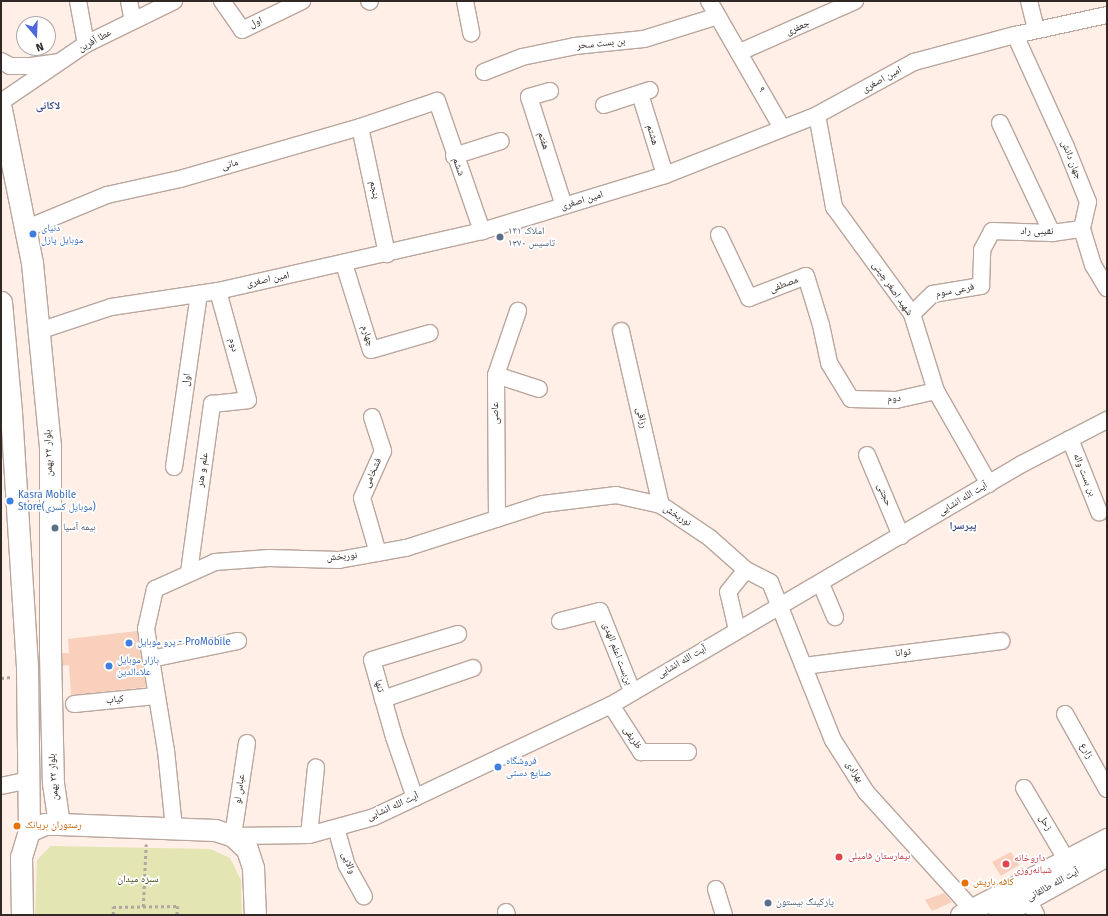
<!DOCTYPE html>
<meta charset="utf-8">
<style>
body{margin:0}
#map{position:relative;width:1108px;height:916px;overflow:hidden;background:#ffefe7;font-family:"Fira Sans","Noto Naskh Arabic",sans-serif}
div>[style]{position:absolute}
.green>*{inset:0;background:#e3e6b2}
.building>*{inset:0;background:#f8d0bb}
.path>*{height:2.5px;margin-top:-1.25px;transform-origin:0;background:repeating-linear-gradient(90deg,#b3a6a0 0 3px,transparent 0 6px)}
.roads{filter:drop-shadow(1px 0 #b9a69d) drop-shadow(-1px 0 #b9a69d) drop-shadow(0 1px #b9a69d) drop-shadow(0 -1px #b9a69d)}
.minor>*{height:16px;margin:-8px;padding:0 8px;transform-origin:8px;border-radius:8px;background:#fff}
.major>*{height:21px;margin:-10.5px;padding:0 10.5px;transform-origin:10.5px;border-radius:10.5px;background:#fff}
.dots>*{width:11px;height:11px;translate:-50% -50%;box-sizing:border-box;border:2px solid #fff;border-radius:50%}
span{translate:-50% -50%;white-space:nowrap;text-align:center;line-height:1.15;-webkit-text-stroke:3.5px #fff;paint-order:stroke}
.street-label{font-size:10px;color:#2f2824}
.shop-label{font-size:10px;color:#366cbe}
.left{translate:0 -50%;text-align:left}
.service-label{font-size:10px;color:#4e5e75}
.food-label{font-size:10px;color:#c56008}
.health-label{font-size:10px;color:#be3a42}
.park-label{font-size:10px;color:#484916}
.neighbourhood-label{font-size:11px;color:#3f4e8a;font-weight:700}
.frame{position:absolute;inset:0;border:2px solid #2f2824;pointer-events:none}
.north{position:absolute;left:16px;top:16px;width:40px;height:40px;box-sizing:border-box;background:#fff;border:1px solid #aca9a7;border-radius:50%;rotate:161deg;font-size:11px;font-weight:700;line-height:16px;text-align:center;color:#2f2824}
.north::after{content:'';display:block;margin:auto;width:14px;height:18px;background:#5068dd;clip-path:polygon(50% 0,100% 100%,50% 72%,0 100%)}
</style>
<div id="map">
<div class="green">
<div style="clip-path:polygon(51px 846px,210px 849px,230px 858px,241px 880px,242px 915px,35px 915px,37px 860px)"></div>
</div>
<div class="building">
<div style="clip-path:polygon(137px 631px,146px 687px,71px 695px,69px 665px,62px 666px,62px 653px,69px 653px,68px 639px)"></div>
<div style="clip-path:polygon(1011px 852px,1019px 865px,1001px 876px,992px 862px)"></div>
<div style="clip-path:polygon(944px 893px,952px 902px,932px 911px,925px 900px)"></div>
</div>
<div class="path">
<div style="left:1px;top:678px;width:10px;rotate:-6deg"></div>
<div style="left:143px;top:907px;width:63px;rotate:-87.3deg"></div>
<div style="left:113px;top:915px;width:8px;rotate:-90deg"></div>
<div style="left:113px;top:907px;width:65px;rotate:-0.9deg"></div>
<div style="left:178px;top:906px;width:9px;rotate:96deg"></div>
</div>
<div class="roads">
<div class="minor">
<div style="left:78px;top:1px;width:44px;rotate:79.5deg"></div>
<div style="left:129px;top:1px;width:20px;rotate:79deg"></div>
<div style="left:222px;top:1px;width:35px;rotate:55deg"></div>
<div style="left:242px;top:30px;width:67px;rotate:-25.8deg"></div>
<div style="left:369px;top:1px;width:1px;rotate:45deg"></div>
<div style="left:465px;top:1px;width:33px;rotate:79deg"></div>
<div style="left:709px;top:1px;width:146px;rotate:60.1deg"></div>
<div style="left:1029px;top:1px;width:30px;rotate:76deg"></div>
<div style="left:1015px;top:35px;width:123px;rotate:65.5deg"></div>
<div style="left:1066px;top:147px;width:59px;rotate:68.2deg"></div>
<div style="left:1088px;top:202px;width:28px;rotate:103deg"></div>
<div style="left:1082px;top:229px;width:38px;rotate:73deg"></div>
<div style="left:1093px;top:265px;width:27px;rotate:59deg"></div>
<div style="left:740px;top:52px;width:126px;rotate:-23.9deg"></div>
<div style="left:1px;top:61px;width:10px;rotate:29deg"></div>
<div style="left:10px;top:66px;width:21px"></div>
<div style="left:31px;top:66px;width:27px;rotate:-8deg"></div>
<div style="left:484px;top:72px;width:41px;rotate:-21.5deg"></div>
<div style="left:522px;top:57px;width:54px;rotate:-11.7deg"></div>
<div style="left:575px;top:46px;width:69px;rotate:-5.8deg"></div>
<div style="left:644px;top:39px;width:77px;rotate:-17.3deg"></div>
<div style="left:550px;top:91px;width:22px;rotate:164deg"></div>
<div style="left:529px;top:97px;width:114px;rotate:72.2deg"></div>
<div style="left:640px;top:94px;width:85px;rotate:72.8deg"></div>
<div style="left:1px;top:102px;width:103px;rotate:-34.3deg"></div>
<div style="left:86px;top:44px;width:98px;rotate:-26deg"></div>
<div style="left:604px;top:105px;width:48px;rotate:-18.1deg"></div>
<div style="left:817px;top:115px;width:94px;rotate:79.5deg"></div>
<div style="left:834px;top:207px;width:132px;rotate:53.9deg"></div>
<div style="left:912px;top:314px;width:81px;rotate:72.7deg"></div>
<div style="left:936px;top:391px;width:107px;rotate:60.3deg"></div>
<div style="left:1000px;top:123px;width:122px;rotate:64.7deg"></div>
<div style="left:360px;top:127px;width:130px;rotate:78deg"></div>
<div style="left:454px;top:156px;width:49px;rotate:-17.7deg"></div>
<div style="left:25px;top:229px;width:89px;rotate:-22.5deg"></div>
<div style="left:107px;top:195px;width:75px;rotate:-12.4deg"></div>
<div style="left:180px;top:179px;width:187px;rotate:-16.1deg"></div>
<div style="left:360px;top:127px;width:81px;rotate:-18.7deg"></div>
<div style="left:437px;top:101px;width:138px;rotate:70.9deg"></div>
<div style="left:719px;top:235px;width:70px;rotate:64.5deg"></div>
<div style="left:749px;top:298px;width:61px;rotate:-21.1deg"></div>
<div style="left:806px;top:276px;width:51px;rotate:73deg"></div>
<div style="left:821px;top:325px;width:39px;rotate:78deg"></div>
<div style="left:829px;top:363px;width:42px;rotate:58.6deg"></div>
<div style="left:851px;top:399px;width:45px;rotate:1.3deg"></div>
<div style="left:896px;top:400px;width:41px;rotate:-12.7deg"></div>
<div style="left:344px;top:264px;width:90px;rotate:72.6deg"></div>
<div style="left:371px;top:350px;width:61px;rotate:-16.1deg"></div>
<div style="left:912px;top:314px;width:29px;rotate:-44deg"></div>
<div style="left:933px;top:294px;width:49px;rotate:-9.5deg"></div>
<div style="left:981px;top:286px;width:36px;rotate:-88deg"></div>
<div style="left:982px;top:250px;width:21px;rotate:-62deg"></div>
<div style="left:992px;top:231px;width:60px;rotate:1.9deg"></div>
<div style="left:1052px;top:233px;width:30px;rotate:-8deg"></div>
<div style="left:39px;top:331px;width:76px;rotate:-18.4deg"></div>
<div style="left:111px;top:307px;width:108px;rotate:-8.5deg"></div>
<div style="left:218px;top:291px;width:271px;rotate:-12.8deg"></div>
<div style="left:482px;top:231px;width:191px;rotate:-17deg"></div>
<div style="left:665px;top:175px;width:163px;rotate:-21.5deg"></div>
<div style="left:817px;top:115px;width:111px;rotate:-28.7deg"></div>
<div style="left:914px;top:62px;width:105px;rotate:-15deg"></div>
<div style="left:1015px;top:35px;width:94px;rotate:-12.3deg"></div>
<div style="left:621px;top:331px;width:179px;rotate:77.1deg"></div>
<div style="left:496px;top:375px;width:45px;rotate:18deg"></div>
<div style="left:372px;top:417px;width:36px;rotate:72deg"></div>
<div style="left:383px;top:451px;width:51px;rotate:114.1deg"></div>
<div style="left:362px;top:498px;width:57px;rotate:73.8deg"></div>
<div style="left:1070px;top:439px;width:79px;rotate:68.3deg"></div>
<div style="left:867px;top:455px;width:88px;rotate:67.2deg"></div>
<div style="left:174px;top:467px;width:175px;rotate:-81.8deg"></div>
<div style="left:497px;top:519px;width:144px;rotate:-90.4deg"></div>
<div style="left:496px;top:375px;width:68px;rotate:-71deg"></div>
<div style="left:189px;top:572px;width:170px;rotate:-82.2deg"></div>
<div style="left:212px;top:404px;width:36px;rotate:-6deg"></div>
<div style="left:248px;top:400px;width:113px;rotate:-105.4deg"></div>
<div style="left:821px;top:584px;width:36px;rotate:67deg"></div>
<div style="left:560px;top:621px;width:41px;rotate:-14deg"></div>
<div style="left:600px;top:611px;width:86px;rotate:68.2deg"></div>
<div style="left:737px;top:630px;width:39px;rotate:-103deg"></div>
<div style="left:728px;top:592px;width:28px;rotate:-51deg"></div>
<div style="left:151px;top:659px;width:89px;rotate:-11.7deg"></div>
<div style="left:804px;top:666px;width:199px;rotate:-7.2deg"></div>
<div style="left:383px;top:699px;width:95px;rotate:-19deg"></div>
<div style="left:74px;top:704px;width:82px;rotate:-5.6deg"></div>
<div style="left:611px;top:705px;width:56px;rotate:57.4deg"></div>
<div style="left:641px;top:752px;width:47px"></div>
<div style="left:1065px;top:714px;width:86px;rotate:60.8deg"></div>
<div style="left:247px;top:743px;width:94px;rotate:98.6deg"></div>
<div style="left:233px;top:836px;width:76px;rotate:-0.8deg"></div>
<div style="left:309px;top:835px;width:67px;rotate:-15.5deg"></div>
<div style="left:374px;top:817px;width:262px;rotate:-25.3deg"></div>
<div style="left:611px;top:705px;width:476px;rotate:-30.4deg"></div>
<div style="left:1022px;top:464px;width:96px;rotate:-27.4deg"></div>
<div style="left:1px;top:786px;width:29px;rotate:-12deg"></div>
<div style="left:1024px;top:788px;width:82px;rotate:59.4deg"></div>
<div style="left:415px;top:798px;width:65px;rotate:-109deg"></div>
<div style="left:394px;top:737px;width:80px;rotate:-105.9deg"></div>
<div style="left:372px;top:660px;width:90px;rotate:-16.8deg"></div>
<div style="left:174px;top:828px;width:77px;rotate:-95.9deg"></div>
<div style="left:166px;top:751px;width:124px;rotate:-99.3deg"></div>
<div style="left:146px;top:629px;width:41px;rotate:-77.3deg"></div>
<div style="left:155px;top:589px;width:66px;rotate:-24.2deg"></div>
<div style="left:215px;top:562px;width:54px;rotate:-4.2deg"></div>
<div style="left:269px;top:558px;width:70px;rotate:1.6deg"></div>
<div style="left:339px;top:560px;width:68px;rotate:-10.2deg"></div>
<div style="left:406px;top:548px;width:144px;rotate:-17.8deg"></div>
<div style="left:543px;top:504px;width:74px;rotate:-7deg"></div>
<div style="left:616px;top:495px;width:46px;rotate:12.5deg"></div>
<div style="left:661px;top:505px;width:59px;rotate:34deg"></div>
<div style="left:710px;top:538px;width:48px;rotate:41.6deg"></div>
<div style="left:746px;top:570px;width:27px;rotate:27deg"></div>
<div style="left:770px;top:582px;width:170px;rotate:68.3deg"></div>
<div style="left:833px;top:740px;width:62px;rotate:57.6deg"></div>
<div style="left:866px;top:792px;width:158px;rotate:47.8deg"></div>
<div style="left:336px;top:828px;width:37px;rotate:74deg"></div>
<div style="left:346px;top:864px;width:37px;rotate:61deg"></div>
<div style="left:309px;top:835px;width:68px;rotate:-84.1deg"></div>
<div style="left:716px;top:889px;width:27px;rotate:73deg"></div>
<div style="left:1028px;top:899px;width:18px;rotate:63deg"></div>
<div style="left:506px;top:912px;width:3px;rotate:72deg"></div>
</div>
<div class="major">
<div style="left:1px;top:109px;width:157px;rotate:78.6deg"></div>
<div style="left:32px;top:263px;width:184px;rotate:84.4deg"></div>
<div style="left:50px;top:446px;width:207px;rotate:90deg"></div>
<div style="left:50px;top:653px;width:130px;rotate:88.7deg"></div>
<div style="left:53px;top:783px;width:41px;rotate:81.7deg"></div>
<div style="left:1px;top:302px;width:110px;rotate:84.8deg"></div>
<div style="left:11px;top:412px;width:256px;rotate:86.4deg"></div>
<div style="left:27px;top:667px;width:164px;rotate:89.3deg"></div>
<div style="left:22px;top:915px;width:58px;rotate:-91deg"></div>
<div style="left:21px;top:857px;width:27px;rotate:-73deg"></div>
<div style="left:29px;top:831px;width:17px;rotate:-24deg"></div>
<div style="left:45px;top:824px;width:14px"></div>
<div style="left:59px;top:824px;width:156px;rotate:2.2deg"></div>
<div style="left:215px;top:830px;width:19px;rotate:18deg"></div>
<div style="left:233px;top:836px;width:19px;rotate:43deg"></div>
<div style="left:247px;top:849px;width:20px;rotate:72deg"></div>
<div style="left:253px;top:868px;width:47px;rotate:87.6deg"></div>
<div style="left:961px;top:915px;width:165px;rotate:-27.5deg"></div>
<div style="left:999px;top:915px;width:124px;rotate:-29.1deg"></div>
</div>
</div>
<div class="dots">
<div style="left:33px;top:234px;background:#3f7fe0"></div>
<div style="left:500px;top:237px;background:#5c6f8a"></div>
<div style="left:10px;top:501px;background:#3f7fe0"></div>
<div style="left:55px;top:528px;background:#5c6f8a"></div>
<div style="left:129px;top:643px;background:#3f7fe0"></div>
<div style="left:109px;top:666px;background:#3f7fe0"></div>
<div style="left:498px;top:767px;background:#3f7fe0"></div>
<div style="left:17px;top:826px;background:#e8710a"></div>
<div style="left:839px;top:857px;background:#e0444e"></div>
<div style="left:1006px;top:864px;background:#e0444e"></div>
<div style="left:965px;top:883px;background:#e8710a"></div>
<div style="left:768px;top:903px;background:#5c6f8a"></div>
</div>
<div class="street-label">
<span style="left:256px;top:23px;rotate:-25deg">اول</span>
<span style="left:798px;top:28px;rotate:-24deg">جعفری</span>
<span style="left:95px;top:41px;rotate:-29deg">عطا آفرین</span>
<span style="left:601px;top:44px;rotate:-6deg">بن بست سحر</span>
<span style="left:882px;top:80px;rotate:-29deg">امین اصغری</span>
<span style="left:761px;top:90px;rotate:61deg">۹</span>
<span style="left:652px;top:135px;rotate:73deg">هشتم</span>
<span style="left:543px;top:141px;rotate:72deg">هفتم</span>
<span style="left:1071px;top:160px;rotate:68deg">جهان دانش</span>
<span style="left:230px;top:165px;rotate:-16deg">مانی</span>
<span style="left:458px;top:167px;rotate:70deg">ششم</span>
<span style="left:374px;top:190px;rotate:78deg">پنجم</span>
<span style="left:582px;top:201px;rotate:-17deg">امین اصغری</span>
<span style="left:1037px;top:232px">نقیبی راد</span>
<span style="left:268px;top:280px;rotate:-12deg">امین اصغری</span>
<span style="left:784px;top:285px;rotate:-21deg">مصطفی</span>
<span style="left:892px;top:289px;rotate:55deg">شهید اصغر چیتی</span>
<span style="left:955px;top:291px;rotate:-11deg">فرعی سوم</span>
<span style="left:367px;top:336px;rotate:71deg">چهارم</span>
<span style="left:233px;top:345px;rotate:74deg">دوم</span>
<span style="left:187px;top:380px;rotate:-82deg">اول</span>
<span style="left:894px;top:399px;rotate:-5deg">دوم</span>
<span style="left:496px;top:413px;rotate:-90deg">عاصی</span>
<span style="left:641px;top:418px;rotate:77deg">رزاقی</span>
<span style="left:49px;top:453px;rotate:-92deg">بلوار ۲۲ بهمن</span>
<span style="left:203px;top:470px;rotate:-82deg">علم و هنر</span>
<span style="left:373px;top:473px;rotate:-66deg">فشخامی</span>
<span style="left:1084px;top:475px;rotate:68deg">بن بست واله</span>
<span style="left:884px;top:495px;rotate:67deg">حجتی</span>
<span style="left:963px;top:499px;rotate:-31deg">آیت الله انشایی</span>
<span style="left:677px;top:516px;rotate:33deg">نوربخش</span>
<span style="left:342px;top:557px;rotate:-5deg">نوربخش</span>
<span style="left:903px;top:653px;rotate:-7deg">توانا</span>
<span style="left:617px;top:654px;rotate:69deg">بن‌بست اعلم الهدی</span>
<span style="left:682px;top:662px;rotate:-30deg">آیت الله انشایی</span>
<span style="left:379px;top:686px;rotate:75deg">تنها</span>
<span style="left:115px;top:700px;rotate:-6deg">کیاب</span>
<span style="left:632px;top:738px;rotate:56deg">ظریفی</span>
<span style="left:1086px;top:751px;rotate:61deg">زارع</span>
<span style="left:854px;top:772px;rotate:57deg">بهزادی</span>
<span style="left:54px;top:777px;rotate:-94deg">بلوار ۲۲ بهمن</span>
<span style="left:240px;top:789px;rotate:-82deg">عباس لو</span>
<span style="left:393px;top:807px;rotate:-24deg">آیت الله انشایی</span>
<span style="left:1045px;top:823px;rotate:59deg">زحل</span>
<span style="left:348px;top:863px;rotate:68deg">والایی</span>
<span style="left:1053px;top:885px;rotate:-29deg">آیت الله طالقانی</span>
</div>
<div class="shop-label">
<span class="left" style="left:41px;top:234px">دنیای<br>موبایل پازل</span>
<span class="left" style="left:18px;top:501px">Kasra Mobile<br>Store(موبایل کسری)</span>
<span class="left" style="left:137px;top:643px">پرو موبایل - ProMobile</span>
<span class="left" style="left:117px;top:666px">بازار موبایل<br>علاءالدین</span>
<span class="left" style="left:506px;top:767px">فروشگاه<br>صنایع دستی</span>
</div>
<div class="service-label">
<span class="left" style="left:508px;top:237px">املاک ۱۴۱<br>تاسیس ۱۳۷۰</span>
<span class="left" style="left:63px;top:528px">بیمه آسیا</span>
<span class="left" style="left:776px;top:903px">پارکینگ بیستون</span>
</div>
<div class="food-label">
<span class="left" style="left:25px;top:826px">رستوران بریانک</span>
<span class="left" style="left:973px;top:883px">کافه باریش</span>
</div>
<div class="health-label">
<span class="left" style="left:848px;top:857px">بیمارستان فامیلی</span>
<span class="left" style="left:1014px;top:864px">داروخانه<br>شبانه‌روزی</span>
</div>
<div class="park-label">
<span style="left:138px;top:880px">سبزه میدان</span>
</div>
<div class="neighbourhood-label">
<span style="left:48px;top:106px">لاکانی</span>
<span style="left:963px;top:526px">پیرسرا</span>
</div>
<div class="frame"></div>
<div class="north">N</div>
</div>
